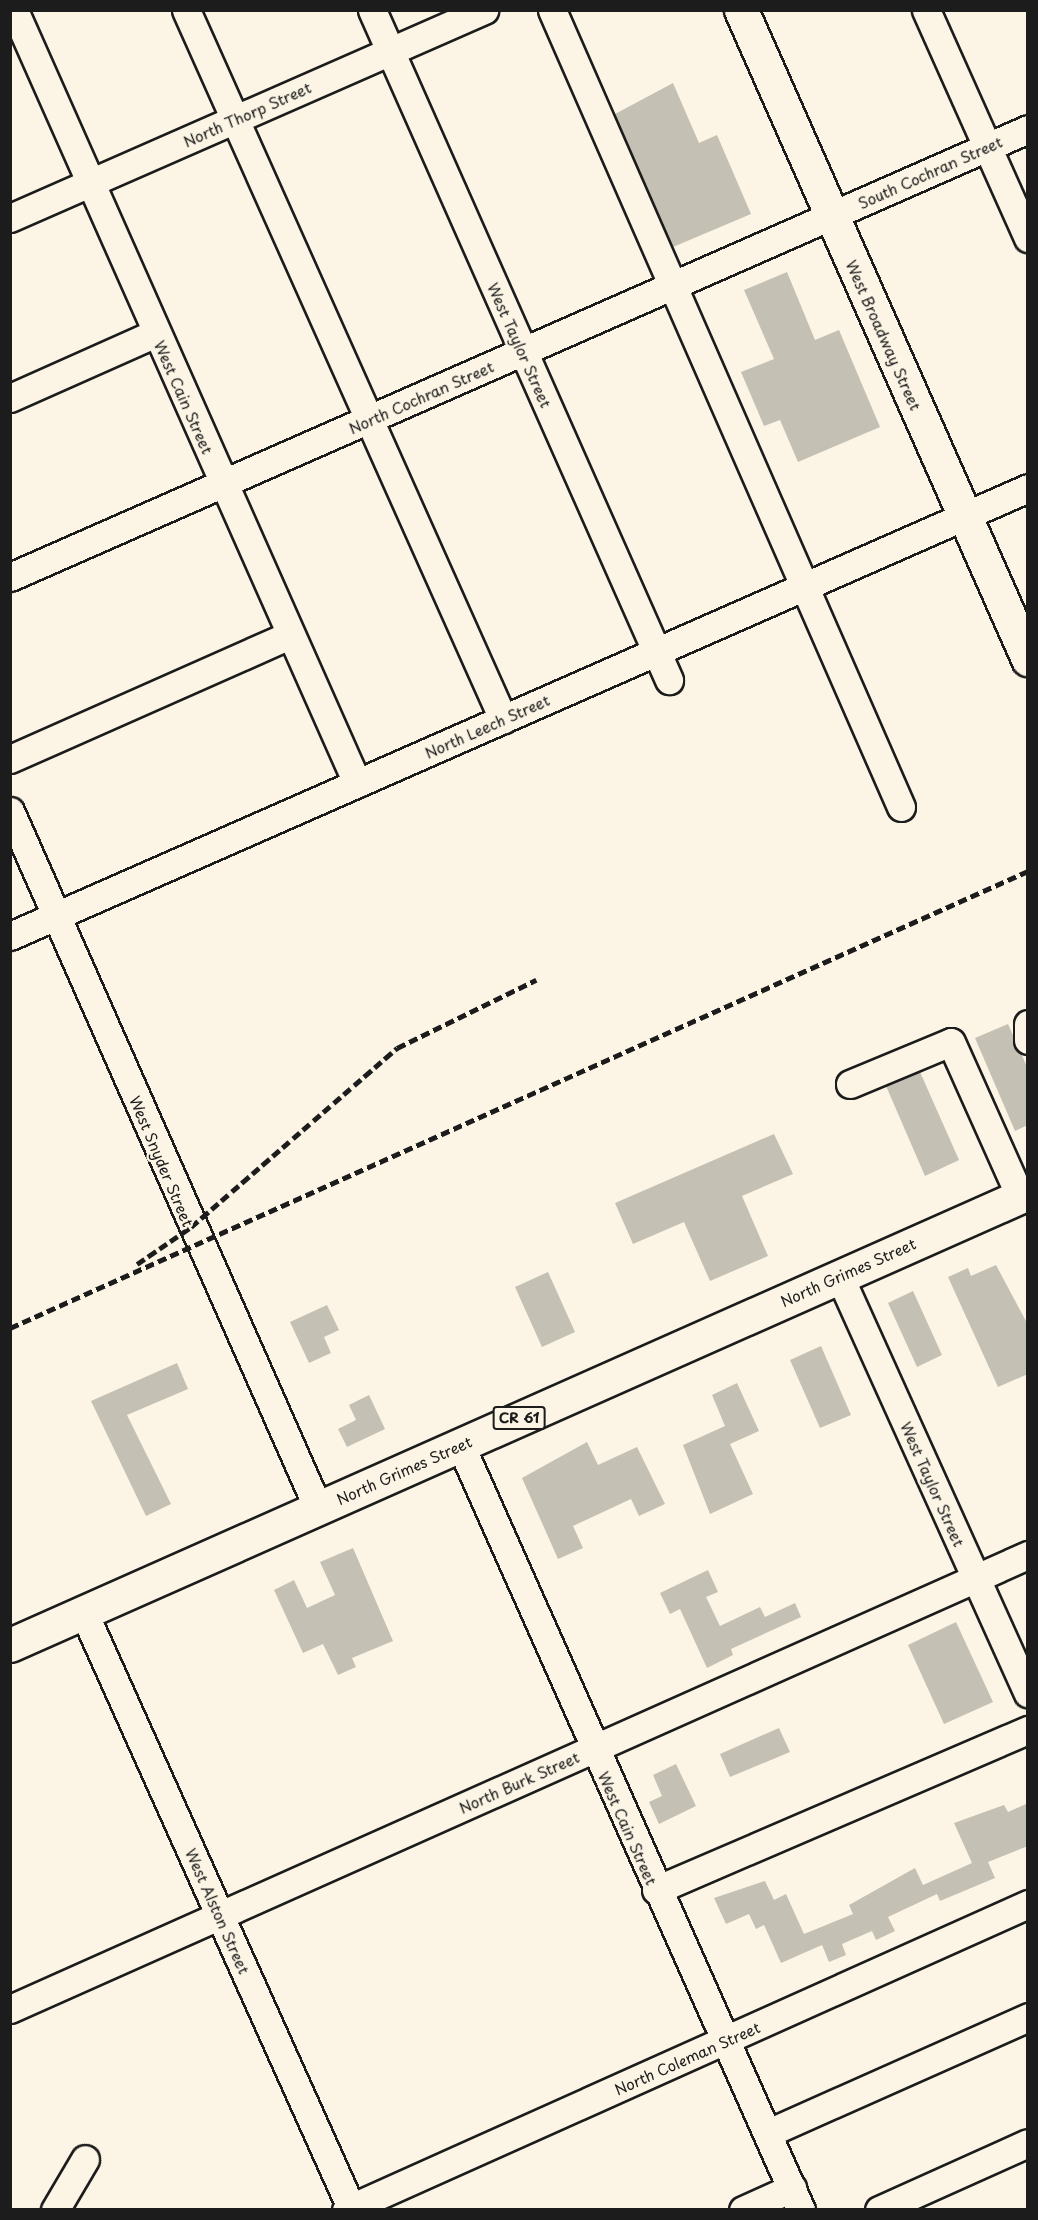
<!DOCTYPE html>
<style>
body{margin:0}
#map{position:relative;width:1038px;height:2220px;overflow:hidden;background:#fcf5e5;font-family:"Playpen Sans",sans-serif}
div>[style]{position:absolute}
.building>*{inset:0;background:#c4c0b3}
.roads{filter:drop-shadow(2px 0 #1c1c1c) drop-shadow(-2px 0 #1c1c1c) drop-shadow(0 2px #1c1c1c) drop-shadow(0 -2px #1c1c1c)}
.minor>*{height:27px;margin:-13.5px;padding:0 13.5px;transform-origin:13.5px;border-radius:13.5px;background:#fcf5e5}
.major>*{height:33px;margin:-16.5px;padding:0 16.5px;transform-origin:16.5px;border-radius:16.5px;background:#fcf5e5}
.rail>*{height:4.5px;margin-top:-2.25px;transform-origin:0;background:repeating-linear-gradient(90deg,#1c1c1c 0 9px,transparent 0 13.5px)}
span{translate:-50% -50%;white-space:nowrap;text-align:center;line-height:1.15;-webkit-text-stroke:4.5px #fcf5e5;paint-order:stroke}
.shield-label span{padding:2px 4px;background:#fcf5e5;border:2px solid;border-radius:4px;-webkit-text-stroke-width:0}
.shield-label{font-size:14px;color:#1c1c1c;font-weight:700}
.street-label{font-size:15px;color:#1c1c1c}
.frame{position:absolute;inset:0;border:12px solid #1c1c1c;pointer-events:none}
</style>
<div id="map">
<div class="building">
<div style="clip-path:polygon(673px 83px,699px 143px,717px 135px,751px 214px,673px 247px,615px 114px)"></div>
<div style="clip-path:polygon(787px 272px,815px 340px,839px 330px,880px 427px,798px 462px,780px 420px,764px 426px,741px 372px,774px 359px,744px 290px)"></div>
<div style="clip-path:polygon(1008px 1024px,1028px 1069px,1028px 1125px,1015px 1131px,975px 1038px)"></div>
<div style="clip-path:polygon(920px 1072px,959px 1160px,925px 1176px,886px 1086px)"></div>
<div style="clip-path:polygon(774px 1134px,793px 1174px,742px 1196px,768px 1256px,710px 1281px,684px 1222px,633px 1244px,615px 1203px)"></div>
<div style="clip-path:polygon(996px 1265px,1028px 1325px,1028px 1374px,998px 1387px,948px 1277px,968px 1268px,971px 1276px)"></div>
<div style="clip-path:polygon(548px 1272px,575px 1332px,542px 1347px,515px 1287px)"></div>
<div style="clip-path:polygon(913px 1291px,942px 1355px,917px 1367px,888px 1303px)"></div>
<div style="clip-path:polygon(327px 1305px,339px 1330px,324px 1337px,331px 1353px,309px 1363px,290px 1322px)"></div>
<div style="clip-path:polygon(821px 1346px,851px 1415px,820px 1428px,790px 1360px)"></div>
<div style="clip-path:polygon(177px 1363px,188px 1389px,127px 1415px,171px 1504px,146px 1516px,91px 1401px)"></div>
<div style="clip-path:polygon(737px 1383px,759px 1431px,730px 1444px,753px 1494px,710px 1514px,683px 1445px,725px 1426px,712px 1395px)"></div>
<div style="clip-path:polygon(369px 1395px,385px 1429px,347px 1447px,338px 1429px,356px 1420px,349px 1405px)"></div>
<div style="clip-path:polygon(587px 1442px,598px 1465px,637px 1447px,665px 1504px,639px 1516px,631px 1499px,573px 1526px,583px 1548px,558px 1559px,522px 1478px)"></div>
<div style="clip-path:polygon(353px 1548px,393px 1641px,352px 1658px,356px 1667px,338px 1675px,323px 1644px,303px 1653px,274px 1590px,294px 1580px,307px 1608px,335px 1595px,320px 1562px)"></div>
<div style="clip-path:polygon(708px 1570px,718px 1592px,706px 1597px,720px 1626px,760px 1607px,765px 1617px,795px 1603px,801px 1617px,731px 1649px,733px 1655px,707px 1668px,680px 1609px,670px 1614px,660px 1593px)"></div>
<div style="clip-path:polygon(956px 1622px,993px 1702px,944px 1724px,908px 1645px)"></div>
<div style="clip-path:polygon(779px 1728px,790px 1752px,730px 1777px,720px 1754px)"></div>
<div style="clip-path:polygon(676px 1764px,696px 1806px,659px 1824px,649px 1802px,662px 1796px,653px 1775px)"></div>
<div style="clip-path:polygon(1028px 1803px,1028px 1846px,988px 1862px,995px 1878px,940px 1901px,937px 1894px,888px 1917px,895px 1931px,876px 1940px,872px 1931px,842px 1944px,846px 1955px,829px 1962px,822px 1945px,781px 1963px,764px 1925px,756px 1929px,749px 1914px,726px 1924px,714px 1898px,765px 1881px,774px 1900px,786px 1894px,804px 1934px,853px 1914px,849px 1905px,915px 1868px,923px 1885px,972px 1863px,954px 1823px,1004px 1805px,1008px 1812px)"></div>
</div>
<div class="roads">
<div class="minor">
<div style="left:14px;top:10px;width:846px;rotate:66.07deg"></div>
<div style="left:186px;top:10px;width:777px;rotate:65.91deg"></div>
<div style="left:372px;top:10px;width:733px;rotate:66.09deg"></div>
<div style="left:552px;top:10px;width:870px;rotate:66.35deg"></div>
<div style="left:926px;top:10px;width:250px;rotate:65.9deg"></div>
<div style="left:10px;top:218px;width:518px;rotate:-23.69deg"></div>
<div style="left:10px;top:398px;width:160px;rotate:-24deg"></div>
<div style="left:10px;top:577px;width:1112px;rotate:-23.75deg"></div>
<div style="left:10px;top:759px;width:306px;rotate:-23.9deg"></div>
<div style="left:10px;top:811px;width:762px;rotate:66.16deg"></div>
<div style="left:10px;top:936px;width:1112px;rotate:-23.75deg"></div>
<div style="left:1028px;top:1024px;width:16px;rotate:90deg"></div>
<div style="left:850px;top:1084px;width:109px;rotate:-22.6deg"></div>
<div style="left:951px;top:1042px;width:169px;rotate:65.9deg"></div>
<div style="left:839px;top:1275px;width:459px;rotate:65.7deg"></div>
<div style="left:460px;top:1444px;width:838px;rotate:66deg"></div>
<div style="left:84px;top:1613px;width:654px;rotate:65.82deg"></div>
<div style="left:656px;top:1890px;width:405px;rotate:-23.3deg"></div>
<div style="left:10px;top:2009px;width:1115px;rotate:-24.04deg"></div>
<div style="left:768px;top:2133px;width:285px;rotate:-24deg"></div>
<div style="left:55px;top:2210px;width:59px;rotate:-59.5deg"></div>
<div style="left:346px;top:2210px;width:748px;rotate:-24.16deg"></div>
<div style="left:743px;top:2210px;width:54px;rotate:-24.2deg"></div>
<div style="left:879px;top:2210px;width:163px;rotate:-24.2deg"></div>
</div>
<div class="major">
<div style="left:741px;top:10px;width:710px;rotate:66.14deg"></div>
<div style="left:10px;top:1645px;width:1114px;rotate:-23.94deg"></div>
</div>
</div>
<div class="rail">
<div style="left:137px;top:1264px;width:65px;rotate:-34.4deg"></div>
<div style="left:191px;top:1227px;width:273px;rotate:-41deg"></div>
<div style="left:397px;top:1048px;width:155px;rotate:-26.1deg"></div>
<div style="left:10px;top:1328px;width:1116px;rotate:-24.18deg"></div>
</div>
<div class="shield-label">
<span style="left:519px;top:1418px">CR 61</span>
</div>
<div class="street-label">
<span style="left:247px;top:114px;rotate:-24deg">North Thorp Street</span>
<span style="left:930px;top:172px;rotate:-24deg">South Cochran Street</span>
<span style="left:884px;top:335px;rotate:66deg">West Broadway Street</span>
<span style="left:520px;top:345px;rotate:66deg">West Taylor Street</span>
<span style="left:184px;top:397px;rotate:66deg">West Cain Street</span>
<span style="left:421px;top:397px;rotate:-24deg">North Cochran Street</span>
<span style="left:487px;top:726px;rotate:-24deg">North Leech Street</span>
<span style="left:162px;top:1161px;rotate:67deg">West Snyder Street</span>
<span style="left:848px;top:1272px;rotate:-24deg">North Grimes Street</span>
<span style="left:404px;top:1470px;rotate:-24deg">North Grimes Street</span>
<span style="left:933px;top:1484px;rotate:66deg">West Taylor Street</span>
<span style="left:519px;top:1782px;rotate:-24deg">North Burk Street</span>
<span style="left:628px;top:1828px;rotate:66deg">West Cain Street</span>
<span style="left:218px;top:1911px;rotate:66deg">West Alston Street</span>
<span style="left:687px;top:2058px;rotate:-24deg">North Coleman Street</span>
</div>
<div class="frame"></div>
</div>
